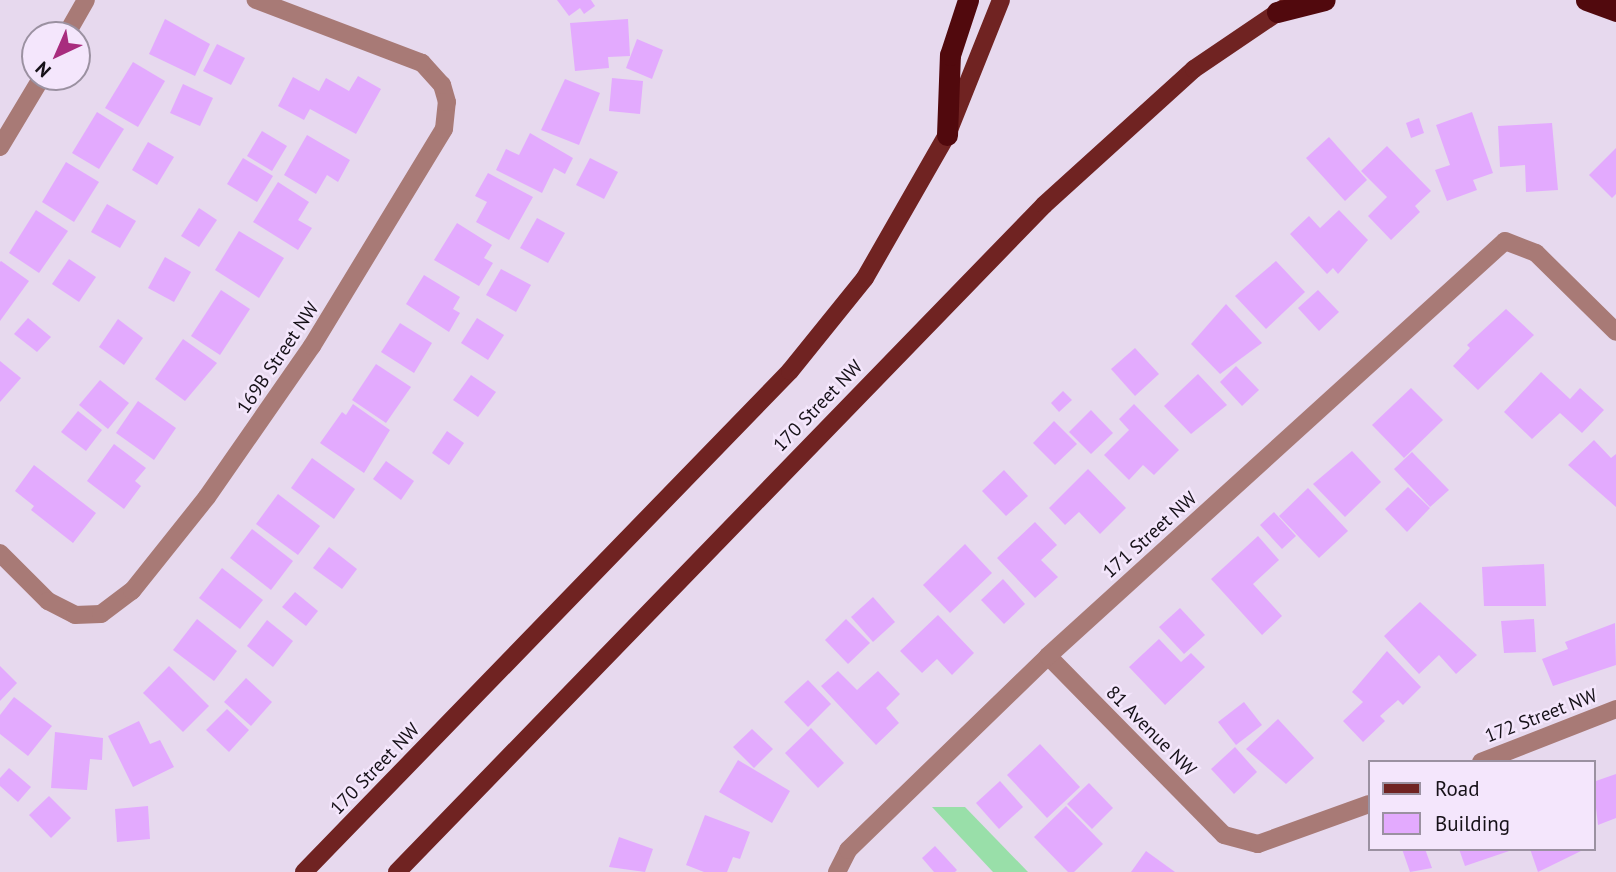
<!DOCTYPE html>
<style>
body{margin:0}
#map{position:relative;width:1616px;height:872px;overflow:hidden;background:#e7d9ee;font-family:"PT Sans",sans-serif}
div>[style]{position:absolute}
.green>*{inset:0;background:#99dfa9}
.building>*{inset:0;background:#e3aafe}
.minor>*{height:18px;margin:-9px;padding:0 9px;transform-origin:9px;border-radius:9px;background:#a87a76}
.major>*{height:18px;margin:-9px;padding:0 9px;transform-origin:9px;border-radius:9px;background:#702322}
.highway>*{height:21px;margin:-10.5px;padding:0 10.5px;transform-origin:10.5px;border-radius:10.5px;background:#51090d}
span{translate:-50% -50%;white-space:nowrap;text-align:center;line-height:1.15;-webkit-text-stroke:5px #f4e6fc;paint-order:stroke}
.street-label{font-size:19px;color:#161118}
.legend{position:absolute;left:1368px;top:760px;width:228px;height:91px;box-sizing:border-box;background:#f4e6fc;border:2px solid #9b91a1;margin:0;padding:9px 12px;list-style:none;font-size:21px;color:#161118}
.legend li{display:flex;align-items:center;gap:14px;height:35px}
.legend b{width:35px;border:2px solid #9b91a1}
.north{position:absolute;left:21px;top:21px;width:70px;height:70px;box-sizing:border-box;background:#f4e6fc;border:2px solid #9b91a1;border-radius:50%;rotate:224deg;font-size:19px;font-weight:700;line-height:28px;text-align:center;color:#161118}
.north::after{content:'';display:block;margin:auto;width:24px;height:32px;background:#a82c7e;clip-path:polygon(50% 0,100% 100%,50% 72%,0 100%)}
</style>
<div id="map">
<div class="green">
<div style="clip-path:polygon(932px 807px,965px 807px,1028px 872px,993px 872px)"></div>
</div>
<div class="building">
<div style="clip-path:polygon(557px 0,591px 0,595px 6px,584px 14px,580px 8px,569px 16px)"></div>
<div style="clip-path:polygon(165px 19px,210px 44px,195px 76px,149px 54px)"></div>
<div style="clip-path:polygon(628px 19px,630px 56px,608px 57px,609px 68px,575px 71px,570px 23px)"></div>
<div style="clip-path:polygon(637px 39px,663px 50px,652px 79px,626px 68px)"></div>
<div style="clip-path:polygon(217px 44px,245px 58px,231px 85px,203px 71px)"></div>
<div style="clip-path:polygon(133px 62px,165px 81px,138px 127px,105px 108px)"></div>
<div style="clip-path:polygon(358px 76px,381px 89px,356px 134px,310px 109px,304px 120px,278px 106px,293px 77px,319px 91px,326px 78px,349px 91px)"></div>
<div style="clip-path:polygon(612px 78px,643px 81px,640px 114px,609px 111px)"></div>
<div style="clip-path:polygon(565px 79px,600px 93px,579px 145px,541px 130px)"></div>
<div style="clip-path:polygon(183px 84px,213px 98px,200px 126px,170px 113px)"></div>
<div style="clip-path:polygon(97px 112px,124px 129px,99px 169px,72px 153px)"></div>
<div style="clip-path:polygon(1472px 112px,1493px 173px,1473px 180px,1477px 190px,1447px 201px,1435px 170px,1450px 165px,1436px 125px)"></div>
<div style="clip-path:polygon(1419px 118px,1424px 133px,1411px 138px,1406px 123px)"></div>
<div style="clip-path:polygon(1552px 123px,1558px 190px,1526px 192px,1525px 165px,1500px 167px,1498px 126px)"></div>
<div style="clip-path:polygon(262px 131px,287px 146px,272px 171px,247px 156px)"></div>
<div style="clip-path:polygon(530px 133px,573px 158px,565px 174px,554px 168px,542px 193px,496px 170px,506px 149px,519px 155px)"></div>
<div style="clip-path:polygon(307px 135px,350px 160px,338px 182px,327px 175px,316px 194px,284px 175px)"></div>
<div style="clip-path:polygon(1329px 137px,1367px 180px,1345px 201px,1306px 158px)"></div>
<div style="clip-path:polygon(148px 142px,174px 157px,157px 185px,132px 170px)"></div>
<div style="clip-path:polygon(1387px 146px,1431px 191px,1415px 206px,1420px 212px,1391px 240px,1368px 216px,1387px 197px,1361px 171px)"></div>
<div style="clip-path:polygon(1616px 148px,1616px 194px,1612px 198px,1589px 175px)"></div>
<div style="clip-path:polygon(243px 158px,273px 176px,257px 202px,227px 184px)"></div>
<div style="clip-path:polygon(590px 158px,618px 172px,604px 199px,576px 185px)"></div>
<div style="clip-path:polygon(66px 162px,99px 182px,74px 222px,42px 202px)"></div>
<div style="clip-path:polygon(488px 173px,533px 197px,509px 240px,476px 222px,487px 202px,475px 196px)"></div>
<div style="clip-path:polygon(278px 182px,309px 202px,298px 220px,312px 228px,298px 250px,253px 222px)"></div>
<div style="clip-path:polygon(107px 204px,136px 221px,120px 248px,91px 232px)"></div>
<div style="clip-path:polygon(199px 208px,217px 220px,199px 247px,181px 236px)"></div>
<div style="clip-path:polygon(36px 210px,68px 231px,39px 273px,9px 253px)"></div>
<div style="clip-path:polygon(1339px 210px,1368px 240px,1338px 274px,1333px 268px,1327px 274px,1290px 234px,1309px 216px,1320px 228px)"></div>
<div style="clip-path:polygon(537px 218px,565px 233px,548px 263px,520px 248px)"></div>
<div style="clip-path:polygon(457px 223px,492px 245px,484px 258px,493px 263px,479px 286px,434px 260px)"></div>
<div style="clip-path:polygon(239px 231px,284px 258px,259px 298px,215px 270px)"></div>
<div style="clip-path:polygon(165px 257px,191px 272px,174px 302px,148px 288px)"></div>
<div style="clip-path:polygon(69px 259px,96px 277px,79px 302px,52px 284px)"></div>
<div style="clip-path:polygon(1px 261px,29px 281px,0 321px,0 262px)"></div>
<div style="clip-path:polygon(1276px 261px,1305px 292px,1266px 329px,1235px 296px)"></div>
<div style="clip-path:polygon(501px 269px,531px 285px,516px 312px,486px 295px)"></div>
<div style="clip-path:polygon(424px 275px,460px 297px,453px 309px,460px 313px,449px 332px,406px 304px)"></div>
<div style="clip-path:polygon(221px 290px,250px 309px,220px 355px,191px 336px)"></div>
<div style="clip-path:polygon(1318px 290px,1339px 312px,1319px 331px,1298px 308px)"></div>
<div style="clip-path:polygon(1226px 304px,1262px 343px,1220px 374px,1191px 344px)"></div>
<div style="clip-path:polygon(1506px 309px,1534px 335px,1478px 390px,1453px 366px,1470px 348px,1467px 345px)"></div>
<div style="clip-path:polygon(28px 318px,51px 337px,37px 352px,14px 334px)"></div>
<div style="clip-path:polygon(477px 318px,504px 335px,488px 360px,461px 343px)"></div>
<div style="clip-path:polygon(118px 319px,143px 338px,124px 365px,99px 347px)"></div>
<div style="clip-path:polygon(400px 323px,432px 343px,414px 373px,381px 352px)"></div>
<div style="clip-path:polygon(183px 339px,217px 363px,185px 401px,155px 379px)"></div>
<div style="clip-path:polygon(1135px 348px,1159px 374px,1135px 396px,1111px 369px)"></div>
<div style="clip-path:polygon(0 361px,21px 378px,0 402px)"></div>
<div style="clip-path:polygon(376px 364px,411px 387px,386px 423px,352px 400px)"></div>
<div style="clip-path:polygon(1236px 366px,1259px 390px,1242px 406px,1220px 382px)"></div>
<div style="clip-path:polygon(1541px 372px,1570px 399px,1580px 388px,1604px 410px,1582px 433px,1560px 413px,1532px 439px,1504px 412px)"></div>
<div style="clip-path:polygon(1198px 374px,1227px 405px,1191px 434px,1164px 406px)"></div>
<div style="clip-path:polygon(471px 375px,496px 392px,478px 417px,453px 400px)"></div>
<div style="clip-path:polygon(100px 380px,129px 403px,108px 429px,79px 405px)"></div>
<div style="clip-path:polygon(1411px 388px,1443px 420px,1404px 458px,1372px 425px)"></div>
<div style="clip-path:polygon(1063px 391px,1072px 400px,1059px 412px,1051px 403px)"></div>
<div style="clip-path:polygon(138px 401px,176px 428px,154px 460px,116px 433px)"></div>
<div style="clip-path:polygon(353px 404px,390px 430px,364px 473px,320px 443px,342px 412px,346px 415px)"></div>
<div style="clip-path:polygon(1134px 404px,1179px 450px,1154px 475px,1143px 465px,1129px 480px,1104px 455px,1129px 430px,1119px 419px)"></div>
<div style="clip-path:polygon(1091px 410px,1113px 433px,1091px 454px,1069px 432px)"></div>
<div style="clip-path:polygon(78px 411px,102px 430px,86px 451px,61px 432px)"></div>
<div style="clip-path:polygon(1054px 421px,1077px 444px,1055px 465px,1033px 443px)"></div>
<div style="clip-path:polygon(447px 431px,464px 443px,449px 465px,432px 453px)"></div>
<div style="clip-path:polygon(1594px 440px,1611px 458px,1616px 454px,1616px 507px,1568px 465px)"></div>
<div style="clip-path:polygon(114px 444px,146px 468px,135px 481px,141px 486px,124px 509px,87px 481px)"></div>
<div style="clip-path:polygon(1352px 451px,1381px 482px,1345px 517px,1313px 484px)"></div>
<div style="clip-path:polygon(1412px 452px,1449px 490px,1430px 507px,1394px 469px)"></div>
<div style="clip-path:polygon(312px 458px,355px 489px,334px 519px,291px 488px)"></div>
<div style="clip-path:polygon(386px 461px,414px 481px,401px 500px,373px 479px)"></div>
<div style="clip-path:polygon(34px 465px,96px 513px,73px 543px,31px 510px,34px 506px,15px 491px)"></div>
<div style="clip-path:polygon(1088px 469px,1126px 508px,1100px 534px,1079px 512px,1065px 525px,1049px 508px)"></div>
<div style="clip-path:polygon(1004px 470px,1028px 496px,1006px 516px,982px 491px)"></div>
<div style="clip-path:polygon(1408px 487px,1430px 508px,1407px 532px,1385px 509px)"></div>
<div style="clip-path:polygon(1308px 488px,1348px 531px,1319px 558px,1279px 516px)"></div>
<div style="clip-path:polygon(278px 494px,320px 526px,298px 555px,256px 524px)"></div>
<div style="clip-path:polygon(1274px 512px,1296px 536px,1282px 549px,1260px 525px)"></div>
<div style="clip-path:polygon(1035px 522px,1057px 545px,1041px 560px,1058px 577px,1035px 598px,997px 558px)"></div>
<div style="clip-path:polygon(252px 529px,293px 561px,271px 590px,230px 558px)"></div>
<div style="clip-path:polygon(1258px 536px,1279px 560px,1253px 584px,1282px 616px,1262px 635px,1211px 579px)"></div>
<div style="clip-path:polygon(965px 544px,992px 573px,950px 613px,923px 585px)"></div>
<div style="clip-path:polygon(329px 547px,357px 569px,342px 589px,313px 568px)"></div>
<div style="clip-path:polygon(1544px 564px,1546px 606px,1484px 606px,1482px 567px)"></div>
<div style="clip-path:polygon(222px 568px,263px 600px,240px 629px,199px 598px)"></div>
<div style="clip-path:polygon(1003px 579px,1025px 604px,1004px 624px,981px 600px)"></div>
<div style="clip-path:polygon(295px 592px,318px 611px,306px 626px,282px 607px)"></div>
<div style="clip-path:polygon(873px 597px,895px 622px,873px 642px,851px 617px)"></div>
<div style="clip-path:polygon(1420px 602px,1477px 655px,1456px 674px,1439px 655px,1419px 674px,1384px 636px)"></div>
<div style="clip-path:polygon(1180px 608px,1205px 635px,1184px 654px,1159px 627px)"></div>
<div style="clip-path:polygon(938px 615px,974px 653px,952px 675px,937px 659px,922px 673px,900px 651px)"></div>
<div style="clip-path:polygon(197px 619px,237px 651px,214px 681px,173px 650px)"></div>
<div style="clip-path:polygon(846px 619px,870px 643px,848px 664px,825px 640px)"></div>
<div style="clip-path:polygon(1534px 619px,1536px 652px,1504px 653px,1501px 621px)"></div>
<div style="clip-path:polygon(267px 620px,293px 641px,273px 667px,247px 646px)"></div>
<div style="clip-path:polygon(1615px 623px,1616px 665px,1553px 686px,1542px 659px,1568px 649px,1565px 642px)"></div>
<div style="clip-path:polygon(1159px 639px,1181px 662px,1191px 653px,1205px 667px,1165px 705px,1129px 667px)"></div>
<div style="clip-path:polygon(1387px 651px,1421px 687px,1403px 705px,1398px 700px,1380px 716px,1385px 721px,1363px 742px,1343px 721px,1363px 702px,1352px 692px)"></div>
<div style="clip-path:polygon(0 666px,17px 683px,0 701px)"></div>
<div style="clip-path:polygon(169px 666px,209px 706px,183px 732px,143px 693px)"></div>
<div style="clip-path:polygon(838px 671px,857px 690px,878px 671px,900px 694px,886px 708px,899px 723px,876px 745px,821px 686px)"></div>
<div style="clip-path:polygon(246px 678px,272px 702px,251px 726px,224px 702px)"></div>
<div style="clip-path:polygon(808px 680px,831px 704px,808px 727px,784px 702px)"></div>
<div style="clip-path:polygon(14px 697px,52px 726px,28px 756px,0 734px,0 715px)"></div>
<div style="clip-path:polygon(1244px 702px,1262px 725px,1236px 745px,1218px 722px)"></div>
<div style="clip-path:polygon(227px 709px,249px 730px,229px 752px,206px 730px)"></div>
<div style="clip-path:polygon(1278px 719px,1314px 758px,1286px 784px,1246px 749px)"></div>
<div style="clip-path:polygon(139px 721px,150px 744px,160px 740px,174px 767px,133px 787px,108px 736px)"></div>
<div style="clip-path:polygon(811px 728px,844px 763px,818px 788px,785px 753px)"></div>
<div style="clip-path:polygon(752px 729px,773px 749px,754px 768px,733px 747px)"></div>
<div style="clip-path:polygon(55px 732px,103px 738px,102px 760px,90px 759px,87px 790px,51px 788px)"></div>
<div style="clip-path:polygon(1040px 744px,1080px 787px,1047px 818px,1007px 775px)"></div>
<div style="clip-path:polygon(1235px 747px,1257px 772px,1234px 794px,1211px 769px)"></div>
<div style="clip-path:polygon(738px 760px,790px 791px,772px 823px,719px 792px)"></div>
<div style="clip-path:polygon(9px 768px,31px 787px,18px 802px,0 786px,0 778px)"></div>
<div style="clip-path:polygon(1616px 774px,1616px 818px,1598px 825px,1593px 782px)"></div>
<div style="clip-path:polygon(1000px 781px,1023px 807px,999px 829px,976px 803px)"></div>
<div style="clip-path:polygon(1089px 783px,1113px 808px,1092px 829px,1067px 804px)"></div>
<div style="clip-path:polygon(49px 796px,71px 818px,51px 838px,29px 815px)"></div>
<div style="clip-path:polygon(148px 806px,150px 839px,117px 842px,115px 809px)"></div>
<div style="clip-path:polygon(1066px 806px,1103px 844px,1074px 872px,1068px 872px,1034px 837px)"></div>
<div style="clip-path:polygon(705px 815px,750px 832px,740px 859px,733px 857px,727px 872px,704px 872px,686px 865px)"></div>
<div style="clip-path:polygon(619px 837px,653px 849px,645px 872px,609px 867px)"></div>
<div style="clip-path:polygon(935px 846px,957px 870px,955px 872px,934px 872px,922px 858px)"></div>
<div style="clip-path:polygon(1402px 849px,1425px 849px,1432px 868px,1410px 872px)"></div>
<div style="clip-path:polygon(1459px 849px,1512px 849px,1512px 850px,1465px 866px)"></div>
<div style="clip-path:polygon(1530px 849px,1581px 849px,1581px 851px,1538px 872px)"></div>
<div style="clip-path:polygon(1146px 851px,1175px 872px,1131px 872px)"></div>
</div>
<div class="minor">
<div style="left:66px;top:35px;width:40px;rotate:-60.3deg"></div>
<div style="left:0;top:147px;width:82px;rotate:-59deg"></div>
<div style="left:0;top:553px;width:68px;rotate:45deg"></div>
<div style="left:48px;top:601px;width:30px;rotate:27deg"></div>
<div style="left:75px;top:615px;width:26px;rotate:-2deg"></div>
<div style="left:101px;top:614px;width:39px;rotate:-37deg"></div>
<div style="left:132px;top:591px;width:120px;rotate:-51.4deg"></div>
<div style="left:207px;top:497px;width:184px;rotate:-55.2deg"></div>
<div style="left:312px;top:346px;width:254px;rotate:-58.7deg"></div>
<div style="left:444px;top:129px;width:27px;rotate:-84deg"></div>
<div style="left:447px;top:102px;width:18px;rotate:-106deg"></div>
<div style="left:442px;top:85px;width:30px;rotate:-132deg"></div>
<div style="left:422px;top:63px;width:178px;rotate:-159.2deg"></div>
<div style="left:1048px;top:656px;width:251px;rotate:45.5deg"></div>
<div style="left:1224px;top:835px;width:35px;rotate:15deg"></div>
<div style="left:1258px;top:844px;width:118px;rotate:-19.8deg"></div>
<div style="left:1481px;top:762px;width:145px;rotate:-21.4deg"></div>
<div style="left:837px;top:872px;width:25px;rotate:-63deg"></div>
<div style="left:848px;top:850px;width:279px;rotate:-44.1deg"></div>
<div style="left:1048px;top:656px;width:617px;rotate:-42.24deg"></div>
<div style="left:1505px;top:241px;width:33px;rotate:21deg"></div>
<div style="left:1536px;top:253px;width:112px;rotate:44.6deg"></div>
</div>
<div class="major">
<div style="left:304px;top:872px;width:698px;rotate:-45.87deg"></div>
<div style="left:790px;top:371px;width:119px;rotate:-51.1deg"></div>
<div style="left:865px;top:278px;width:165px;rotate:-60.2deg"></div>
<div style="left:947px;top:135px;width:145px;rotate:-68.2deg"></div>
<div style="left:397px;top:872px;width:929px;rotate:-45.87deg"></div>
<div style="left:1044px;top:205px;width:202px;rotate:-42.2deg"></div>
<div style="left:1194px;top:69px;width:112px;rotate:-34.1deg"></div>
</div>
<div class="highway">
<div style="left:1586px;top:0;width:32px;rotate:20deg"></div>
<div style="left:1277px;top:12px;width:49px;rotate:-14deg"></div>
<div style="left:947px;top:135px;width:80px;rotate:-87.9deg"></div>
<div style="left:950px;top:55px;width:58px;rotate:-71.9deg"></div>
</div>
<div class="street-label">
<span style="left:278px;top:358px;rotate:-56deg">169B Street NW</span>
<span style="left:818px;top:406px;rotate:-46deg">170 Street NW</span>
<span style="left:1150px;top:535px;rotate:-42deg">171 Street NW</span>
<span style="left:1541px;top:716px;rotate:-21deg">172 Street NW</span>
<span style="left:1151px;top:731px;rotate:45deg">81 Avenue NW</span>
<span style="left:375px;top:769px;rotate:-46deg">170 Street NW</span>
</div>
<ul class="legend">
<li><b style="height:9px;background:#702322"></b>Road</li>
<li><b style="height:19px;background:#e3aafe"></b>Building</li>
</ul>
<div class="north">N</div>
</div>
